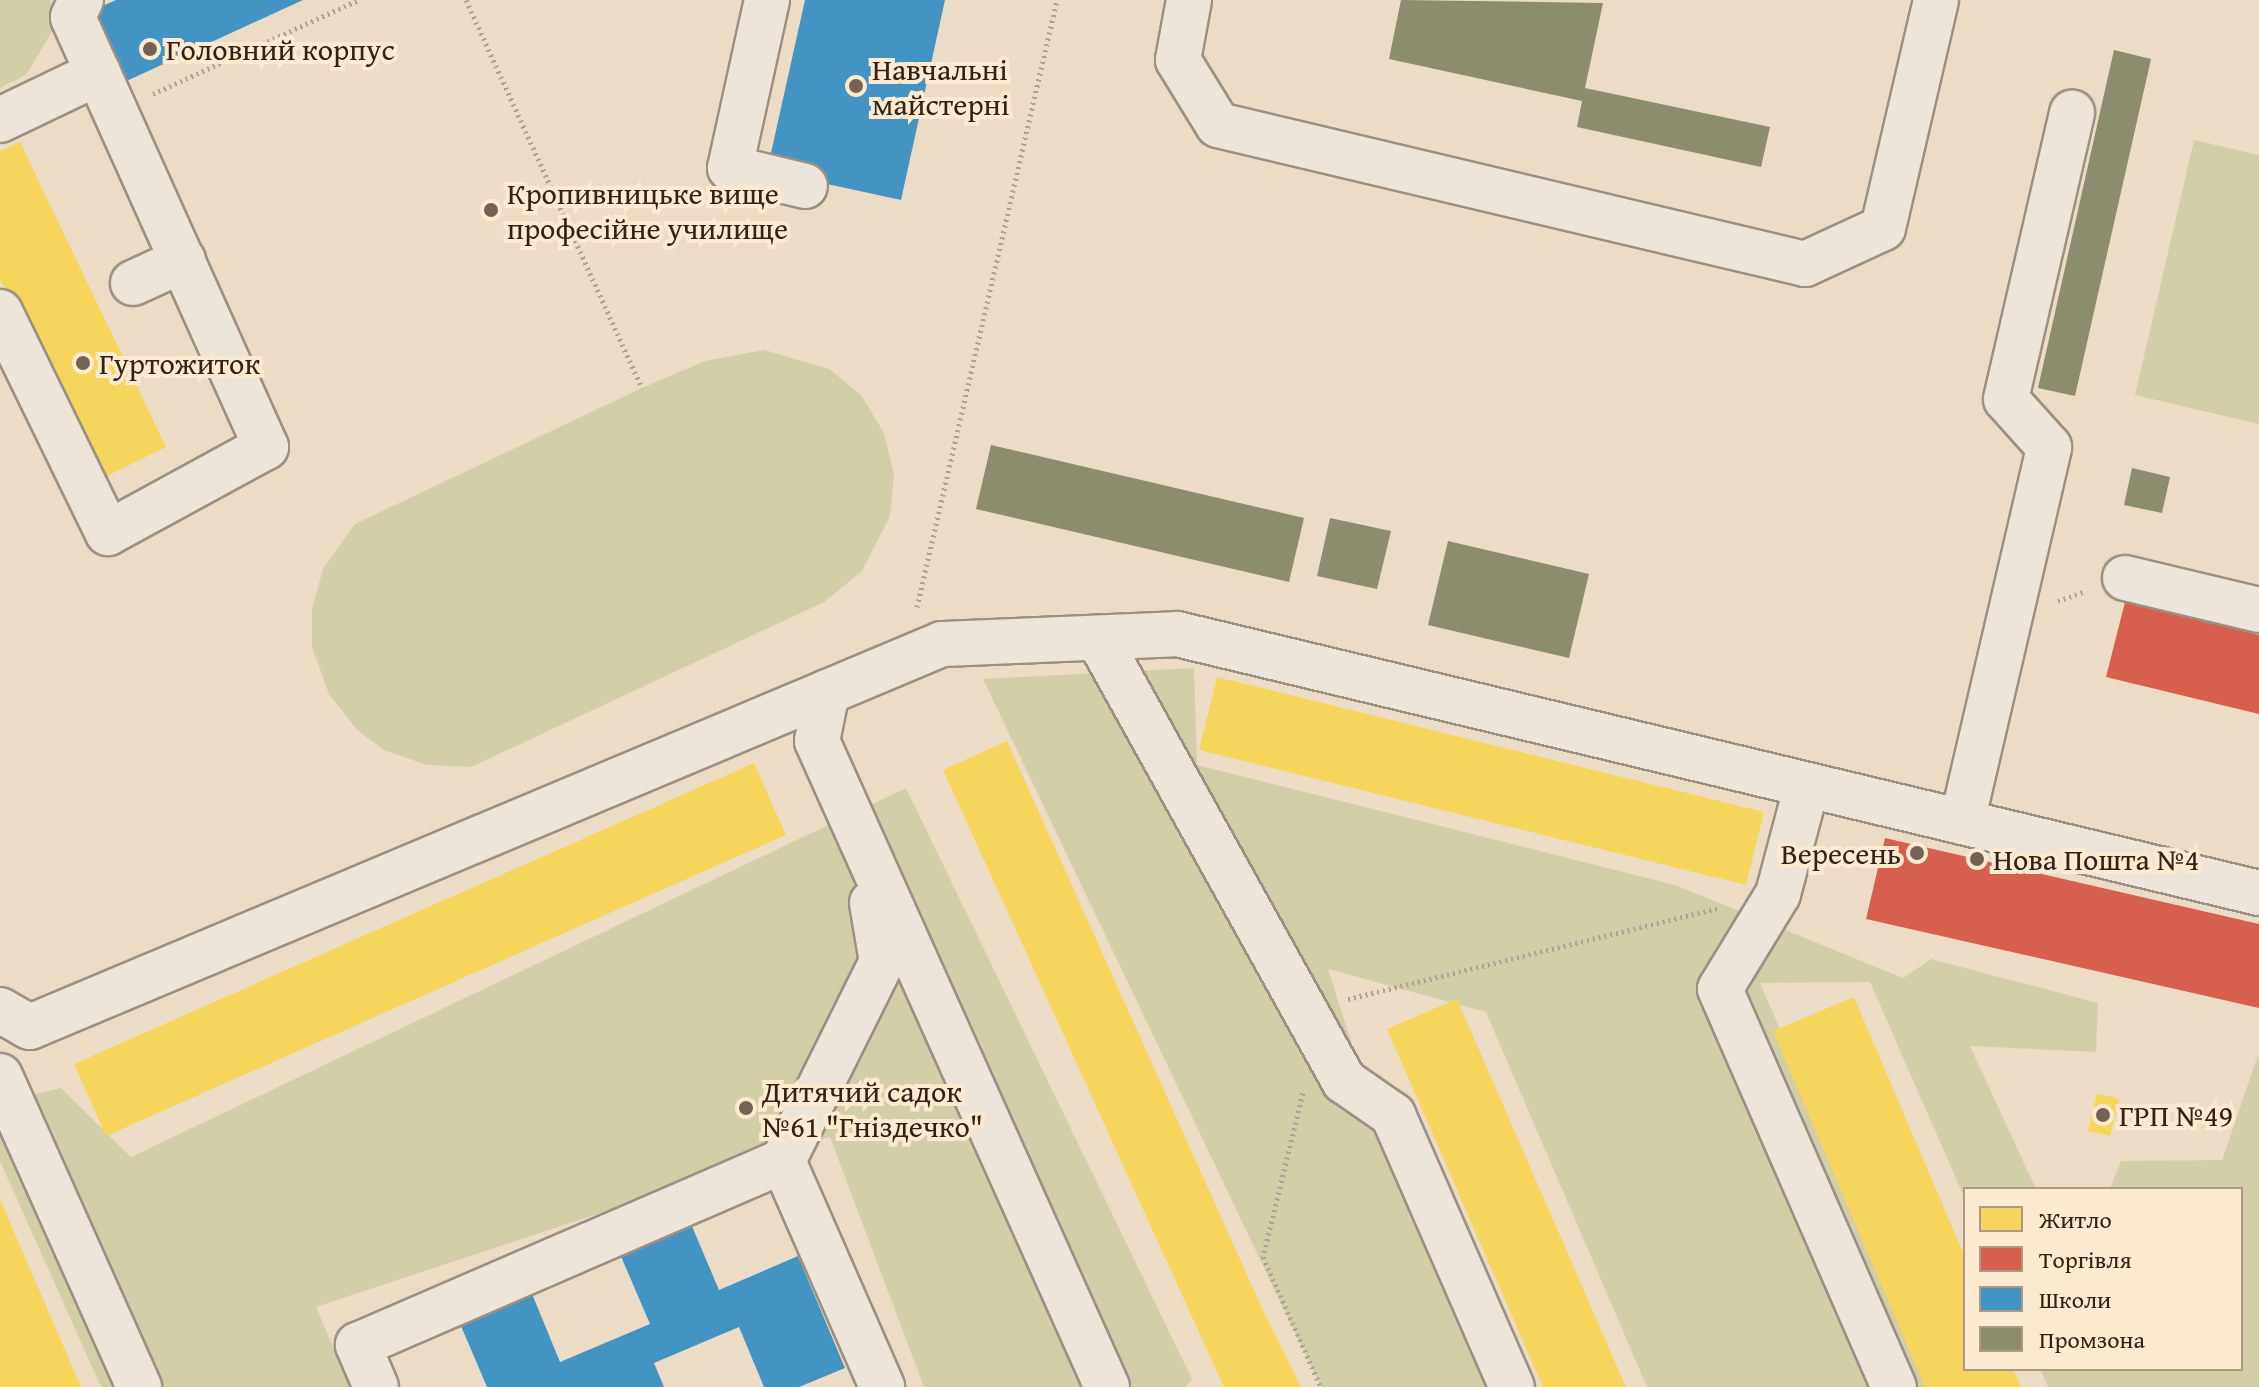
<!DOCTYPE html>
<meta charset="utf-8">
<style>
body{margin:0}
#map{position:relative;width:2259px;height:1387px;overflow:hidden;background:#ecdcc6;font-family:"Gentium Book Plus",serif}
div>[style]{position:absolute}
.green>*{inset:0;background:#d2cea8}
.homes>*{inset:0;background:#f6d55c}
.shops>*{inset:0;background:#d6604d}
.schools>*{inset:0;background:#4393c3}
.industry>*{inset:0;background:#8c8c6e}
.path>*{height:5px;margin-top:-2.5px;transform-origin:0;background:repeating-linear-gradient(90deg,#aba39a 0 2px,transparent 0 6px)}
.roads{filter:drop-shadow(2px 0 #9b9082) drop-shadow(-2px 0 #9b9082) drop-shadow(0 2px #9b9082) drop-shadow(0 -2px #9b9082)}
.minor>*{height:44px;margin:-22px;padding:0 22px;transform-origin:22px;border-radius:22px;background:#eee5da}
.dots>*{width:22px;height:22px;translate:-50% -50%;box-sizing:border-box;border:4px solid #fcead0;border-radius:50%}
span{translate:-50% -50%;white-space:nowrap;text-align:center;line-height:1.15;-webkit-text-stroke:8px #fcead0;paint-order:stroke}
.poi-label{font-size:30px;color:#332217}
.left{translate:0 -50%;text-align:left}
.right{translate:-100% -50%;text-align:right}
.legend{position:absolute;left:1963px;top:1187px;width:280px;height:184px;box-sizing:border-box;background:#fcead0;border:2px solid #ac9a86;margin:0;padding:10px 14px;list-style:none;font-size:24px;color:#332217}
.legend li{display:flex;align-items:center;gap:16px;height:40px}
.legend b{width:40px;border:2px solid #ac9a86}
</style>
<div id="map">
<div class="green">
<div style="clip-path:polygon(0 0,50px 0,59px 20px,26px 75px,0 88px)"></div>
<div style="clip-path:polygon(2194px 140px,2259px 155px,2259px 424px,2135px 395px)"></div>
<div style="clip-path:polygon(764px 350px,829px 369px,861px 395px,884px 433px,894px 474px,890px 516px,862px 571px,824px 602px,471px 767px,427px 765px,384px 750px,357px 730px,329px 694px,312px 647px,312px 609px,323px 569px,355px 524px,642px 388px,705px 361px)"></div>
<div style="clip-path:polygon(1194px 668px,1197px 765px,1675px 885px,1903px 978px,1931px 959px,2098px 1003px,2096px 1052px,1970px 1046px,2036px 1189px,1965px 1189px,1965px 1199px,1870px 982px,1760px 983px,1933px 1387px,1647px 1387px,1486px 1012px,1328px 969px,1378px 1126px,1492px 1387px,1321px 1387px,983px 679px)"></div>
<div style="clip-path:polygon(906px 788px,1192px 1379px,1186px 1387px,924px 1387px,830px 1137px,316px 1307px,350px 1387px,101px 1387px,0 1161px,0 1103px,61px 1088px,131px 1157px)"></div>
<div style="clip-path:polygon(2259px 1052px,2259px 1387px,2048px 1387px,2040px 1369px,2241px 1369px,2241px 1189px,2110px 1189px,2121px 1161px,2222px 1160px)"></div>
</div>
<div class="homes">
<div style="clip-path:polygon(20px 142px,166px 447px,97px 481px,0 279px,0 151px)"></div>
<div style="clip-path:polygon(1217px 677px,1764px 812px,1746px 885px,1199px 750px)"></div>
<div style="clip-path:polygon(1007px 741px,1262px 1308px,1301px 1387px,1224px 1387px,943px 770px)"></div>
<div style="clip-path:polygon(754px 763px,786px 835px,106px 1136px,74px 1064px)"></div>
<div style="clip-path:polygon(1854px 997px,1965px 1257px,1965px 1369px,2013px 1369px,2021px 1387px,1925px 1387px,1773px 1031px)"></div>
<div style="clip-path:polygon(1457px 999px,1626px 1387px,1543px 1387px,1387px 1029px)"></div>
<div style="clip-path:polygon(2097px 1093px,2119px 1099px,2110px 1136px,2088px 1131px)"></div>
<div style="clip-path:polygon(0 1199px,81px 1387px,0 1387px)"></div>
</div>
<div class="shops">
<div style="clip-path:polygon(2125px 602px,2259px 635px,2259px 714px,2106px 677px)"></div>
<div style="clip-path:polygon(1885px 838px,2259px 924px,2259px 1008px,1866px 919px)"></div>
</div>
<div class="schools">
<div style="clip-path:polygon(116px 0,303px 0,120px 84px,87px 13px)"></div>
<div style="clip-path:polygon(805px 0,945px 0,901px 200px,767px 171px)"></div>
<div style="clip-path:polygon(691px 1224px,719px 1290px,798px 1256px,845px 1368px,799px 1387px,764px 1387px,739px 1327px,654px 1363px,664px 1387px,487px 1387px,458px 1319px,530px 1289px,560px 1362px,650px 1324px,620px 1254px)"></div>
</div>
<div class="industry">
<div style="clip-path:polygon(1401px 0,1603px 3px,1585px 88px,1770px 127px,1761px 167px,1577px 127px,1582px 101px,1389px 59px)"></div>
<div style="clip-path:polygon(2114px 50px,2151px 59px,2075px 396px,2038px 388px)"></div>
<div style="clip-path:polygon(991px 445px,1304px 518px,1289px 582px,976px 509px)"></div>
<div style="clip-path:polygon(2132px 468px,2170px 477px,2162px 513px,2124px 505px)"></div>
<div style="clip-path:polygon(1330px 518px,1391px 531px,1377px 589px,1317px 576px)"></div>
<div style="clip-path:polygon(1448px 541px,1589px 574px,1569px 658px,1428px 625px)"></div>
</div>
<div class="path">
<div style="left:466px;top:0;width:426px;rotate:65.6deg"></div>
<div style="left:153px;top:94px;width:226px;rotate:-24.6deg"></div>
<div style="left:2058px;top:601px;width:30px;rotate:-20deg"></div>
<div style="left:917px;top:607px;width:623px;rotate:-77.01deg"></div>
<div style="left:1348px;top:999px;width:381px;rotate:-13.8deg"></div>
<div style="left:1303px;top:1093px;width:169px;rotate:103.7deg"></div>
<div style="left:1263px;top:1257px;width:142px;rotate:66deg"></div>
</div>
<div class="roads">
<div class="minor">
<div style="left:767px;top:0;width:172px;rotate:102.4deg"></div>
<div style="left:730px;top:168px;width:77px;rotate:13.5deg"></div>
<div style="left:1189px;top:0;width:61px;rotate:100.4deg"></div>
<div style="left:1178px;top:60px;width:76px;rotate:58.4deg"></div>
<div style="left:1218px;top:125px;width:603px;rotate:13.32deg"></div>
<div style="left:1805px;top:264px;width:86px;rotate:-24.8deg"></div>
<div style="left:1883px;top:228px;width:234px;rotate:-76.9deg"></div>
<div style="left:0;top:120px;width:109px;rotate:-25.6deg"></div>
<div style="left:133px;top:283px;width:55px;rotate:-24.7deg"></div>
<div style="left:0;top:312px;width:246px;rotate:64deg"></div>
<div style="left:108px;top:533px;width:180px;rotate:-28.6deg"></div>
<div style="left:266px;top:447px;width:471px;rotate:-114.2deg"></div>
<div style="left:73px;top:17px;width:19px;rotate:-65deg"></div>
<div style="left:2125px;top:578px;width:138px;rotate:13.4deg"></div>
<div style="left:1098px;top:638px;width:507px;rotate:60.96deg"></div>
<div style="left:1344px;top:1081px;width:60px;rotate:34.8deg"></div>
<div style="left:1393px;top:1115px;width:297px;rotate:66.4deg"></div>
<div style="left:827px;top:692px;width:50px;rotate:101.5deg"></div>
<div style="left:817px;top:741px;width:708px;rotate:65.82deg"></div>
<div style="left:1807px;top:785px;width:113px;rotate:104.9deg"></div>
<div style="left:1778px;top:894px;width:111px;rotate:121.4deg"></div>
<div style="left:1720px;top:989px;width:434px;rotate:66.4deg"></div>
<div style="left:1962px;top:822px;width:385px;rotate:-76.9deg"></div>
<div style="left:2049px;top:447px;width:64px;rotate:-131.9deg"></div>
<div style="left:2006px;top:399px;width:294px;rotate:-77deg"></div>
<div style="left:0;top:1010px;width:34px;rotate:30deg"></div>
<div style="left:30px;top:1027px;width:989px;rotate:-22.78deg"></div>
<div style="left:942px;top:644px;width:235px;rotate:-2.4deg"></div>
<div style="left:1177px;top:634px;width:1113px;rotate:13.46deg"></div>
<div style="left:0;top:1076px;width:341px;rotate:65.9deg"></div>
<div style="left:783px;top:1161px;width:222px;rotate:-63.6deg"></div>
<div style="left:882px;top:962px;width:60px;rotate:-99.6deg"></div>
<div style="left:376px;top:1387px;width:46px;rotate:-113.2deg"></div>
<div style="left:358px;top:1345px;width:463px;rotate:-23.4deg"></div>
<div style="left:783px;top:1161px;width:247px;rotate:66.3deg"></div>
</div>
</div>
<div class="dots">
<div style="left:150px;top:49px;background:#746354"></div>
<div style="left:856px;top:86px;background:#746354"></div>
<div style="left:491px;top:210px;background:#746354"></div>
<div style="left:83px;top:363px;background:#746354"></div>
<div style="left:1917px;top:853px;background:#746354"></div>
<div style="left:1977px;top:859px;background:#746354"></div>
<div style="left:746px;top:1108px;background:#746354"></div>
<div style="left:2103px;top:1115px;background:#746354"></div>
</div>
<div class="poi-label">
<span class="left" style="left:166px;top:49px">Головний корпус</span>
<span class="left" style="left:872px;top:86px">Навчальні<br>майстерні</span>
<span class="left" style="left:507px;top:210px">Кропивницьке вище<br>професійне училище</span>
<span class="left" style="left:99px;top:363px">Гуртожиток</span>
<span class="right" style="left:1901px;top:853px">Вересень</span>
<span class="left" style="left:1993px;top:859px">Нова Пошта №4</span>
<span class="left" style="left:762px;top:1108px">Дитячий садок<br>№61 "Гніздечко"</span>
<span class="left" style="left:2119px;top:1115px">ГРП №49</span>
</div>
<ul class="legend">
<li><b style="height:22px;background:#f6d55c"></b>Житло</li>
<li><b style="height:22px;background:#d6604d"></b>Торгівля</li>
<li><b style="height:22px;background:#4393c3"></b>Школи</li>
<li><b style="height:22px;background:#8c8c6e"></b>Промзона</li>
</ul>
</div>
